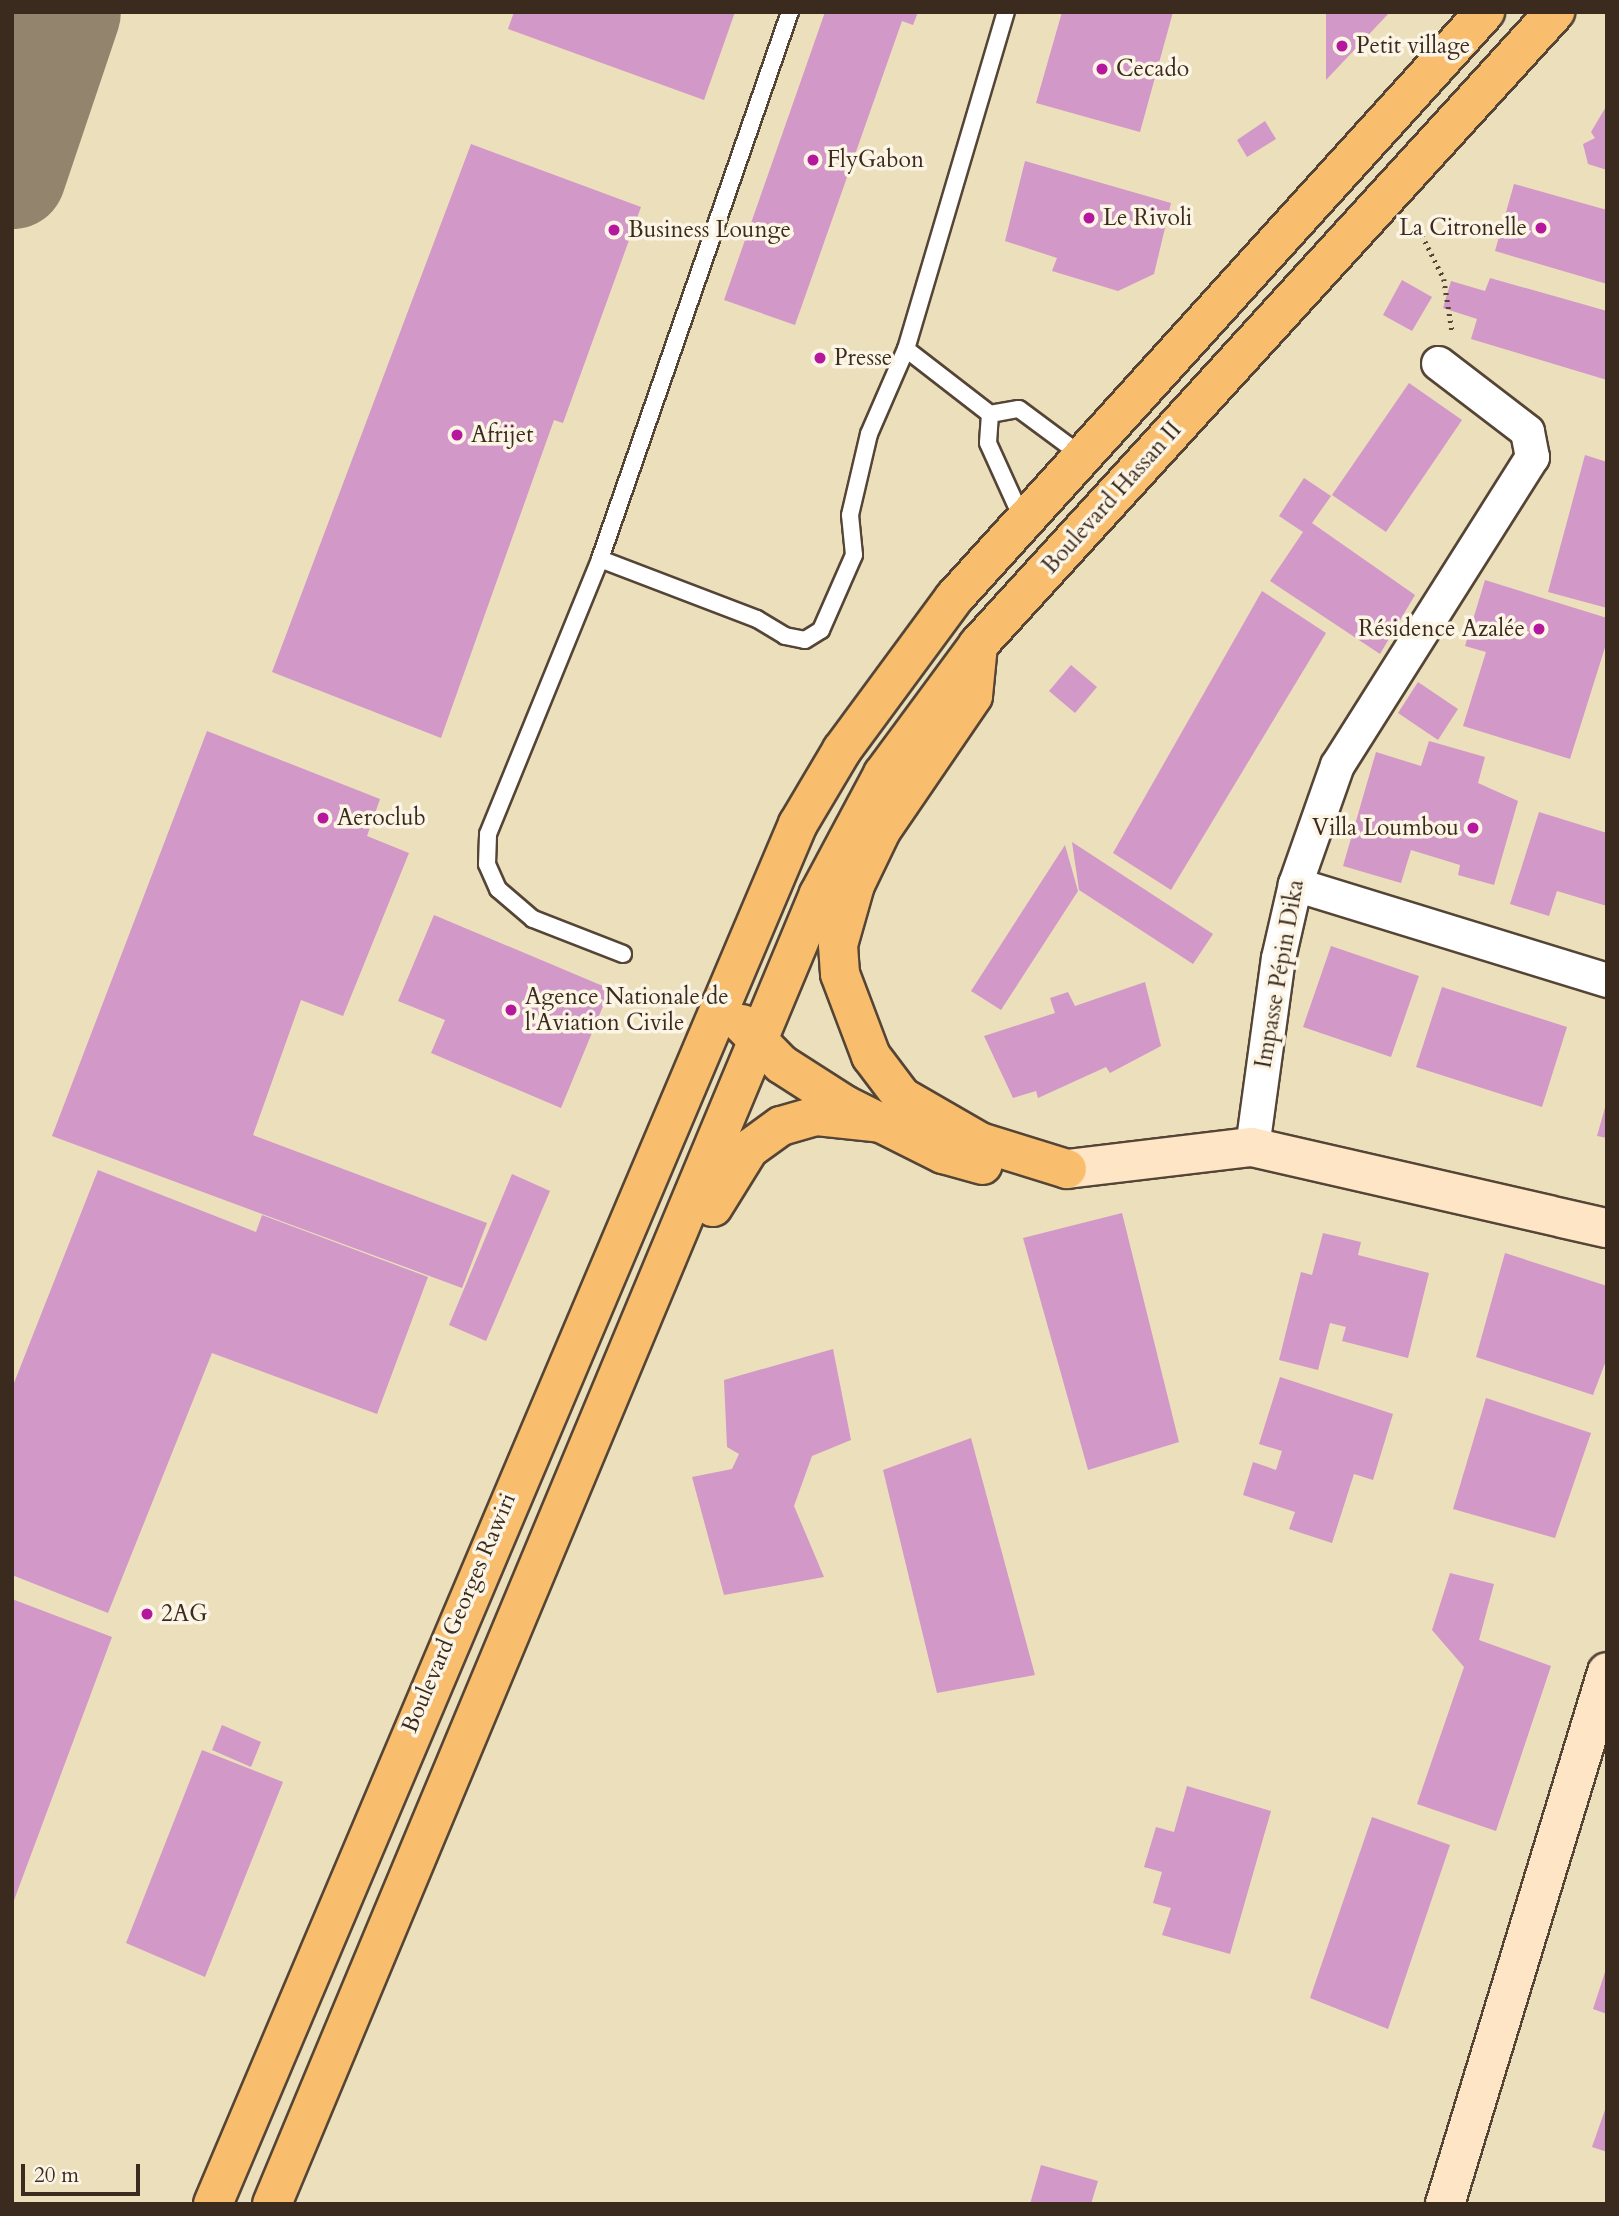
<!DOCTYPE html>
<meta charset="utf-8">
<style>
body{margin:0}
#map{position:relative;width:1619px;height:2216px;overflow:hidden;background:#ebdfbc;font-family:Cardo,serif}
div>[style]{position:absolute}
.taxiway>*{height:107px;margin:-53.5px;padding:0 53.5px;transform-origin:53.5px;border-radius:53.5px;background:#93846d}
.building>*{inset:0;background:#d298c8}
.path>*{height:4.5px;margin-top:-2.25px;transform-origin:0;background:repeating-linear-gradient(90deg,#554536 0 2px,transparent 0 7px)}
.roads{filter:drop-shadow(2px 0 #554536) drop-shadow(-2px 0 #554536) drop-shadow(0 2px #554536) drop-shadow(0 -2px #554536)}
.service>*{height:16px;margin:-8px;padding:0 8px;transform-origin:8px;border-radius:8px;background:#fff}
.minor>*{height:33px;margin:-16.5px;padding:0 16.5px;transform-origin:16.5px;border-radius:16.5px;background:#fff}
.secondary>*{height:38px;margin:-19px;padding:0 19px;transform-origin:19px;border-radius:19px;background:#fde5c5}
.primary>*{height:38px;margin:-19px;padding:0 19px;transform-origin:19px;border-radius:19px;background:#f9be6d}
.dots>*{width:19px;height:19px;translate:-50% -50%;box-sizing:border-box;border:4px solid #fcf5e5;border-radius:50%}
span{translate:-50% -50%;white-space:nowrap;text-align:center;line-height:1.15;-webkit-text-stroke:7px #fcf5e5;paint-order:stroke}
.poi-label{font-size:23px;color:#3b2a1e}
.left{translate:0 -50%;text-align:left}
.right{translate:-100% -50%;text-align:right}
.street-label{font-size:23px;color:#3b2a1e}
.frame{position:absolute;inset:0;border:14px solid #3b2a1e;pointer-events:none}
.scale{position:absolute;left:21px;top:2164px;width:119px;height:32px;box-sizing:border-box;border:4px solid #3b2a1e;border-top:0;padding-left:9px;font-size:21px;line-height:24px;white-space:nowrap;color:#3b2a1e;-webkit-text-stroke:5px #fcf5e5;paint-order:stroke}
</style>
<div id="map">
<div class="taxiway">
<div style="left:12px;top:175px;width:172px;rotate:-71.4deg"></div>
</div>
<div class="building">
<div style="clip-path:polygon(514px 12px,735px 12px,704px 100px,508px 29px)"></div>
<div style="clip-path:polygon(825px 12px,918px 12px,913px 25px,902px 21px,795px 325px,724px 300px)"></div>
<div style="clip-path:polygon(1062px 12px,1173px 12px,1140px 132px,1036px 103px)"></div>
<div style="clip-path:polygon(1326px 12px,1390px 12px,1326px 80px)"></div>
<div style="clip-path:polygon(1607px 105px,1607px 170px,1588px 164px,1583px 144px,1595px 138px,1591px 132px)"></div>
<div style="clip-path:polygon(1265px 121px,1276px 139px,1247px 157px,1237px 140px)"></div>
<div style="clip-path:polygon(471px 144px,641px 207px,563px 423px,554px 420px,441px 738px,272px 672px)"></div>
<div style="clip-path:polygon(1025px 161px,1171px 203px,1154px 274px,1118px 291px,1052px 271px,1057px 258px,1005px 241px)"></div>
<div style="clip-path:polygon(1514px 184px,1607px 210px,1607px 284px,1495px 251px)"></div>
<div style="clip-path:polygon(1490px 278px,1607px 311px,1607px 380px,1471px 339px,1477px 319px,1443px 308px,1451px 281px,1485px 291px)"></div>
<div style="clip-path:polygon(1402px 280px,1432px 297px,1412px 331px,1383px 315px)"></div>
<div style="clip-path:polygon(1409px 383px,1462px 420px,1386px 532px,1332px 495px)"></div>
<div style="clip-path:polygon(1585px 455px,1607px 462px,1607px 608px,1548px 592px)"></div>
<div style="clip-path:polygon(1304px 478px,1331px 496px,1312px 523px,1415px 595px,1380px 654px,1270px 581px,1303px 532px,1279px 516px)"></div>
<div style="clip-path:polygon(1485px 580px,1607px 618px,1607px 641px,1570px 759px,1463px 726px,1486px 652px,1465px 646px)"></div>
<div style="clip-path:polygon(1262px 591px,1326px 633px,1171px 890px,1113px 853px)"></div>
<div style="clip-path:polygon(1071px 665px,1097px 687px,1075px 713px,1049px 691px)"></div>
<div style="clip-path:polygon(1418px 682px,1458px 709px,1438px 740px,1398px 713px)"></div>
<div style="clip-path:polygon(207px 731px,380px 799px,367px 836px,409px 853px,343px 1016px,301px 1000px,253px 1135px,487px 1223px,462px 1288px,52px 1136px)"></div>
<div style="clip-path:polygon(1429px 741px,1485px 757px,1478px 783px,1518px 801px,1494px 885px,1458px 875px,1460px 865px,1411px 850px,1401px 883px,1343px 866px,1376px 752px,1421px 766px)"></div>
<div style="clip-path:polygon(1539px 812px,1607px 833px,1607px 906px,1557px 891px,1549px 916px,1510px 904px)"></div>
<div style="clip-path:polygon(1072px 842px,1213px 934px,1193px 964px,1079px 890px)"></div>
<div style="clip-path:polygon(1065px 845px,1078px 891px,1001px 1010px,971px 991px)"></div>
<div style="clip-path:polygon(434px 915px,610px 989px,561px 1108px,431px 1053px,445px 1020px,398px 1001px)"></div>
<div style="clip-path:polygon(1331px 946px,1419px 976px,1391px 1057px,1303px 1027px)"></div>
<div style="clip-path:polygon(1145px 982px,1161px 1046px,1110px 1073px,1106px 1067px,1038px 1098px,1036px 1091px,1013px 1098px,984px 1036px,1055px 1013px,1050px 998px,1068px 992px,1075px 1006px)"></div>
<div style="clip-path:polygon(1442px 987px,1567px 1027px,1542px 1107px,1416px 1067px)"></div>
<div style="clip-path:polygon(1606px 1104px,1607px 1105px,1607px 1138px,1597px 1136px)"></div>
<div style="clip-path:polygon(98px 1170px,256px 1232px,262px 1215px,428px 1277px,377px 1414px,212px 1353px,108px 1613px,12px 1575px,12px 1388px)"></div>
<div style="clip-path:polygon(512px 1174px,550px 1191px,486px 1341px,449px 1325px)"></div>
<div style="clip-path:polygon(1122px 1213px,1179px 1442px,1088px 1470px,1023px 1238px)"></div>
<div style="clip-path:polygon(1323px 1233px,1361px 1242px,1358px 1255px,1429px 1273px,1408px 1358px,1342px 1341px,1346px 1327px,1330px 1323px,1318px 1370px,1279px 1360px,1301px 1272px,1312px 1275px)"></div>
<div style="clip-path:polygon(1505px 1253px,1607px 1286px,1607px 1358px,1593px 1395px,1476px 1357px)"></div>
<div style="clip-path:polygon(833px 1349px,851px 1440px,812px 1456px,794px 1506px,824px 1577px,724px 1595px,692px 1477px,732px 1469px,739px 1454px,727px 1447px,724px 1380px)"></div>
<div style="clip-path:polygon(1280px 1377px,1393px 1414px,1373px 1480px,1354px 1474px,1332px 1543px,1289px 1529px,1295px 1512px,1243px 1495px,1253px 1462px,1276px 1470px,1282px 1451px,1259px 1444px)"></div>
<div style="clip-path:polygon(1486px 1398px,1591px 1433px,1555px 1538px,1453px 1509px)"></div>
<div style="clip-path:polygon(971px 1438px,1035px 1675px,937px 1693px,883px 1470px)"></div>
<div style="clip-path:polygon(1450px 1573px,1494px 1584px,1479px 1640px,1551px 1666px,1496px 1831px,1417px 1804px,1464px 1667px,1432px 1630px)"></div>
<div style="clip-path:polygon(12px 1599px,112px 1637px,13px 1903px,12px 1903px)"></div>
<div style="clip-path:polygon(222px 1725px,261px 1742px,251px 1767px,212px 1750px)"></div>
<div style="clip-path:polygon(202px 1750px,283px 1782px,205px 1977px,126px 1943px)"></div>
<div style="clip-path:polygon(1187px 1786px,1271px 1811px,1230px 1954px,1162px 1935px,1171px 1908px,1153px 1903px,1162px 1872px,1144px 1867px,1156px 1827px,1174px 1832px)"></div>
<div style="clip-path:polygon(1372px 1817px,1450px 1845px,1388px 2029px,1310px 1998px)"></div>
<div style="clip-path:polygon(1606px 1969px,1607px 1969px,1607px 2014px,1593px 2009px)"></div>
<div style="clip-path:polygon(1606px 2107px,1607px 2107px,1607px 2152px,1592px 2147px)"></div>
<div style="clip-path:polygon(1041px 2165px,1098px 2181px,1091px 2204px,1030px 2204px)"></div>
</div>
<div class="path">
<div style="left:1419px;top:229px;width:56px;rotate:63.4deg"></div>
<div style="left:1444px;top:279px;width:52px;rotate:81.1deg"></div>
</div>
<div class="roads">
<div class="service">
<div style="left:906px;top:349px;width:106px;rotate:37.7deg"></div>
<div style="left:990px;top:414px;width:29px;rotate:-10deg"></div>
<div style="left:1019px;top:409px;width:77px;rotate:36.6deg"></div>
<div style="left:990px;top:414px;width:29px;rotate:94deg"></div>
<div style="left:988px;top:443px;width:85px;rotate:65.6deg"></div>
<div style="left:600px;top:559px;width:168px;rotate:20.9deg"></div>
<div style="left:757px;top:619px;width:33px;rotate:31deg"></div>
<div style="left:785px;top:636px;width:20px;rotate:11deg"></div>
<div style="left:805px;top:640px;width:19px;rotate:-32deg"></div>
<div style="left:821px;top:630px;width:82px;rotate:-66.3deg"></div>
<div style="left:854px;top:555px;width:40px;rotate:-95.7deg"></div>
<div style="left:850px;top:515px;width:83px;rotate:-76.8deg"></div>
<div style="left:869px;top:434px;width:93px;rotate:-66.5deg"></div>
<div style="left:906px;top:349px;width:352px;rotate:-73.5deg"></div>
<div style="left:623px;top:954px;width:97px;rotate:-158.7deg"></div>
<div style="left:533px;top:919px;width:46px;rotate:-139.4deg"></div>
<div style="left:498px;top:889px;width:27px;rotate:-114deg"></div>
<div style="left:487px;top:864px;width:30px;rotate:-88deg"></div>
<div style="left:488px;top:834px;width:297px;rotate:-67.8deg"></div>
<div style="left:600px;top:559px;width:579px;rotate:-70.85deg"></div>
</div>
<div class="minor">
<div style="left:1295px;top:884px;width:326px;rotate:17.1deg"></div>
<div style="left:1252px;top:1147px;width:191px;rotate:-82.2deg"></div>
<div style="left:1278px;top:958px;width:76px;rotate:-77.1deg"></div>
<div style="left:1295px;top:884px;width:126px;rotate:-70.6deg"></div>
<div style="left:1337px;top:765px;width:365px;rotate:-57.7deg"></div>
<div style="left:1532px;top:457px;width:26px;rotate:-101deg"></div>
<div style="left:1527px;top:431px;width:112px;rotate:-142.6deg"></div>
</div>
<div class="secondary">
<div style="left:1067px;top:1169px;width:186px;rotate:-6.8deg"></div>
<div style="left:1252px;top:1147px;width:364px;rotate:12.9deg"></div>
<div style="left:1445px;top:2204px;width:556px;rotate:-73.06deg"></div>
</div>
<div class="primary">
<div style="left:978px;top:645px;width:51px;rotate:95.6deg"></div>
<div style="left:973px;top:696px;width:163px;rotate:124.3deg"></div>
<div style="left:881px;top:831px;width:60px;rotate:115.7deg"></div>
<div style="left:855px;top:885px;width:62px;rotate:105.8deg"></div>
<div style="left:838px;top:945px;width:29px;rotate:86deg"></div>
<div style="left:840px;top:974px;width:88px;rotate:69.3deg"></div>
<div style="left:871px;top:1056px;width:51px;rotate:52.9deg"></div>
<div style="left:902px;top:1097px;width:90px;rotate:30deg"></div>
<div style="left:980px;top:1142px;width:91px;rotate:17.2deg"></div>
<div style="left:742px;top:1024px;width:56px;rotate:45.7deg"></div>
<div style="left:781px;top:1064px;width:76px;rotate:32.6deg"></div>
<div style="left:845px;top:1105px;width:110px;rotate:26.6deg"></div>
<div style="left:943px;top:1154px;width:41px;rotate:15.4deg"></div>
<div style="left:713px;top:1207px;width:68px;rotate:-58.2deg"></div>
<div style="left:749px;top:1149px;width:39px;rotate:-36deg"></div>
<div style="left:781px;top:1126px;width:37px;rotate:-16deg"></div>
<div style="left:817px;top:1116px;width:64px;rotate:6.2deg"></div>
<div style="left:213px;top:2204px;width:1499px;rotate:-67.03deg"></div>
<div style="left:798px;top:824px;width:86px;rotate:-59.3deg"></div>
<div style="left:842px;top:750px;width:189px;rotate:-53.6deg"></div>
<div style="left:954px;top:598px;width:791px;rotate:-47.82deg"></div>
<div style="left:272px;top:2204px;width:1420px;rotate:-67.34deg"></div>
<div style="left:819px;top:894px;width:136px;rotate:-61.9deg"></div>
<div style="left:883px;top:774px;width:160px;rotate:-53.6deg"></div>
<div style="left:978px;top:645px;width:857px;rotate:-47.65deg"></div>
</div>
</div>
<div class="dots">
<div style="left:1342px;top:46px;background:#b5179e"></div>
<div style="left:1102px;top:69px;background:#b5179e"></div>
<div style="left:813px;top:160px;background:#b5179e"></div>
<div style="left:1089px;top:218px;background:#b5179e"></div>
<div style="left:1541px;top:228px;background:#b5179e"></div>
<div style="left:614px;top:230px;background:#b5179e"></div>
<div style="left:820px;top:358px;background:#b5179e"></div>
<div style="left:457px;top:435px;background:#b5179e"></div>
<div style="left:1539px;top:629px;background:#b5179e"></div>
<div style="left:323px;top:818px;background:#b5179e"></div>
<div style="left:1473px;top:828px;background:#b5179e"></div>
<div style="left:511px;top:1010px;background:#b5179e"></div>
<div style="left:147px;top:1614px;background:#b5179e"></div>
</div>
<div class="poi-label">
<span class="left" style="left:1356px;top:46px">Petit village</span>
<span class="left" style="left:1116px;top:69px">Cecado</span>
<span class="left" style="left:827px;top:160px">FlyGabon</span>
<span class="left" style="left:1103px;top:218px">Le Rivoli</span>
<span class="right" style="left:1527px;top:228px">La Citronelle</span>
<span class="left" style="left:628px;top:230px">Business Lounge</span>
<span class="left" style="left:834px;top:358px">Presse</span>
<span class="left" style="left:471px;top:435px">Afrijet</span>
<span class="right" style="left:1525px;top:629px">Résidence Azalée</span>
<span class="left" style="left:337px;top:818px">Aeroclub</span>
<span class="right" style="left:1459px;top:828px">Villa Loumbou</span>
<span class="left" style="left:525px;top:1010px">Agence Nationale de<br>l'Aviation Civile</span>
<span class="left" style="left:161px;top:1614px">2AG</span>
</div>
<div class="street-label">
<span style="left:1112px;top:498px;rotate:-48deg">Boulevard Hassan II</span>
<span style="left:1280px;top:974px;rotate:-80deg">Impasse Pépin Dika</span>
<span style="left:459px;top:1613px;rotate:-67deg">Boulevard Georges Rawiri</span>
</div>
<div class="frame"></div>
<div class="scale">20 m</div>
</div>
